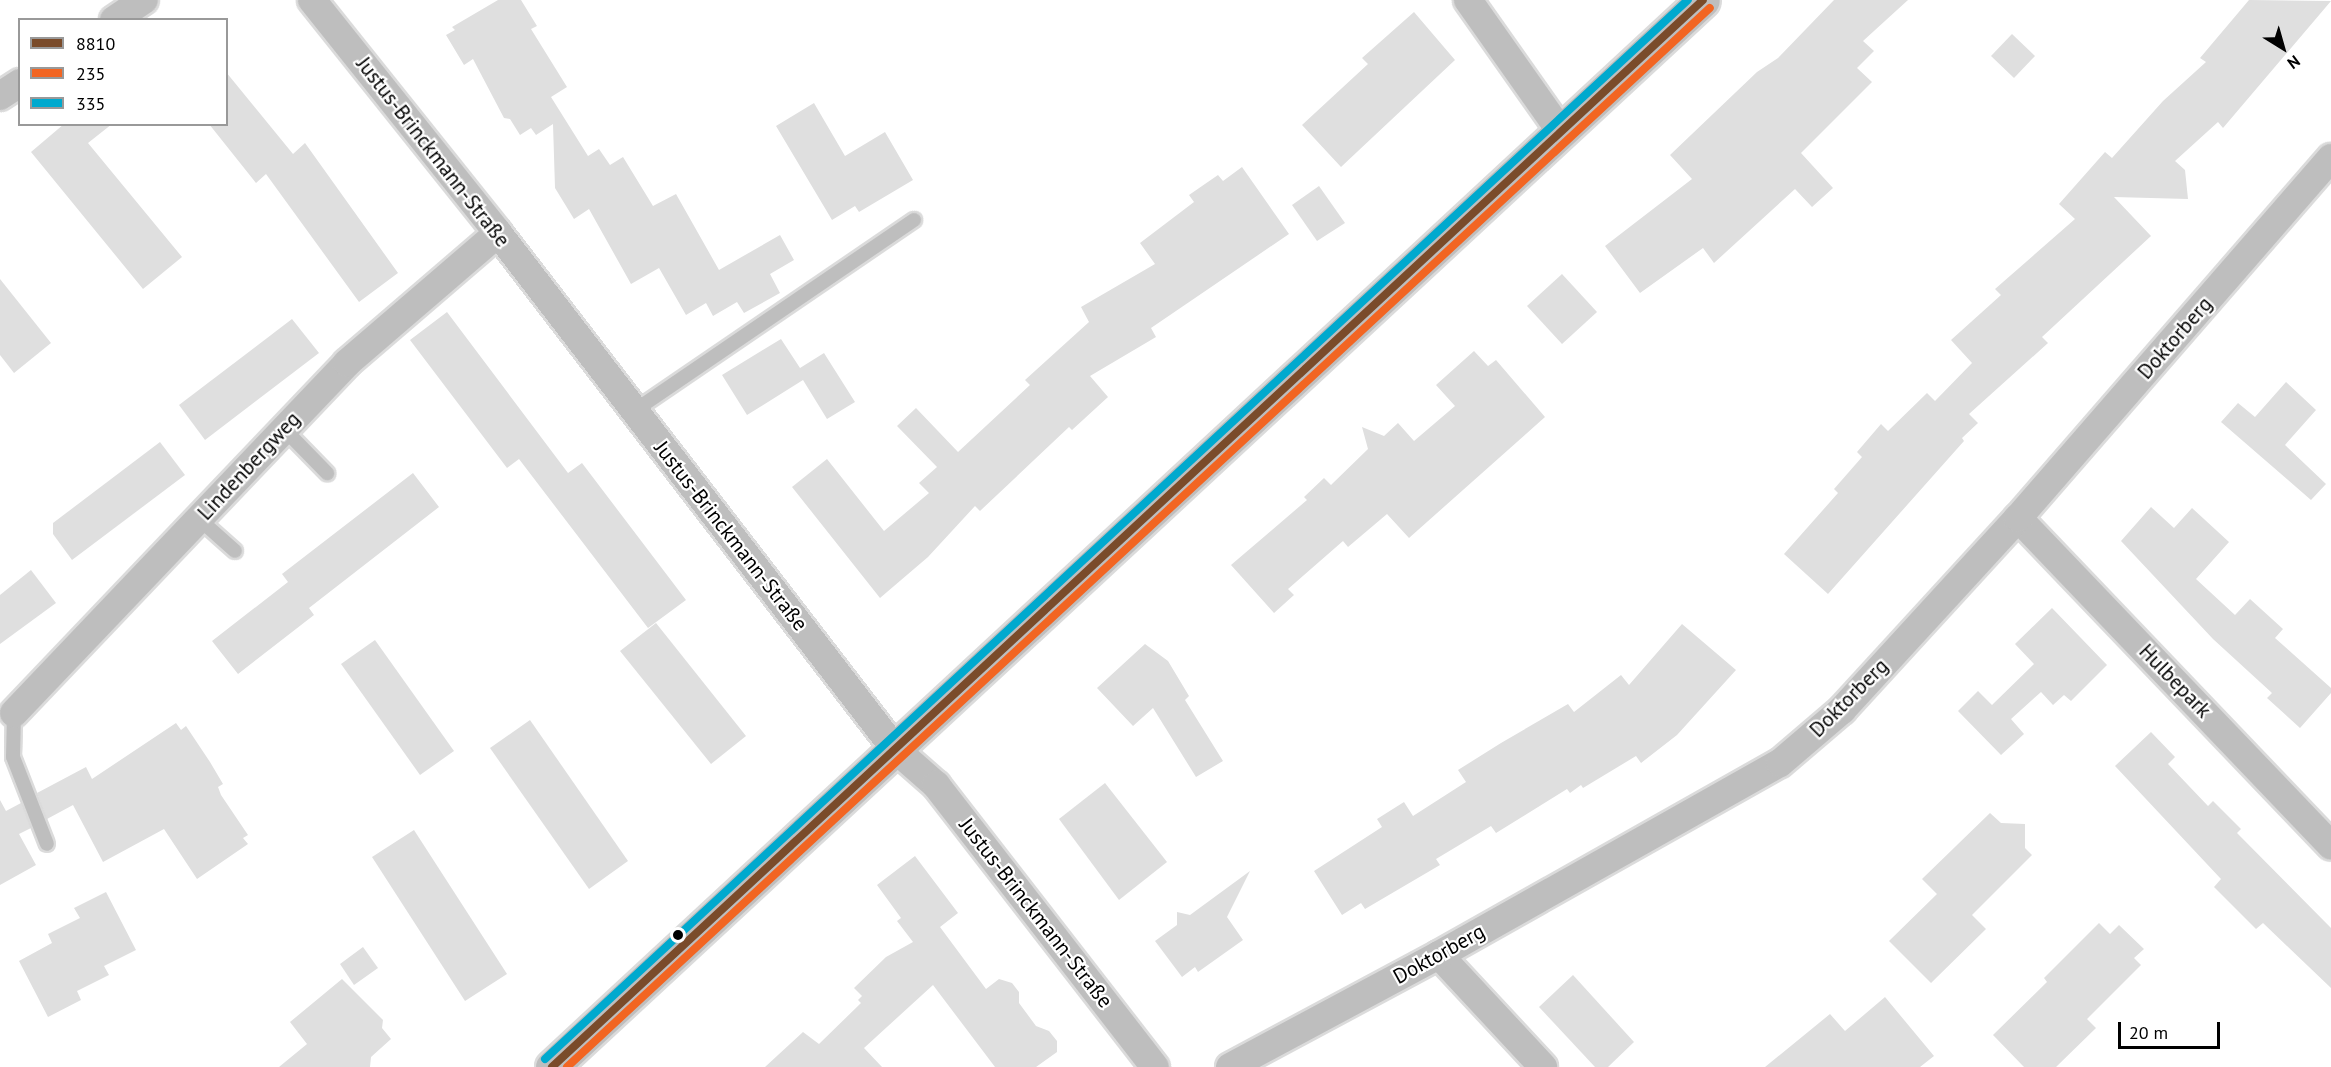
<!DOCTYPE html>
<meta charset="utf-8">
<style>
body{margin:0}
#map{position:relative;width:2331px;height:1067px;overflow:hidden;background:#fff;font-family:"PT Sans",sans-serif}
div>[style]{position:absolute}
.building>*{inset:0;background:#dfdfdf}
.roads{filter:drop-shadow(2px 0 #dbdbdb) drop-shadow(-2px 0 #dbdbdb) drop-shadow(0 2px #dbdbdb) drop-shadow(0 -2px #dbdbdb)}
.lane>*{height:14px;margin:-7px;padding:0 7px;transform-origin:7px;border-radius:7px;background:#bebebe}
.street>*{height:28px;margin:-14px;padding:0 14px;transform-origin:14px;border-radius:14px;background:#bebebe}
.primary>*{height:33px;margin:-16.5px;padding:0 16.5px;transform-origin:16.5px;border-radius:16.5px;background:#bebebe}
.bus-1>*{height:8px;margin:-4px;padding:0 4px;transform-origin:4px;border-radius:4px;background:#7a4b2a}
.bus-2>*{height:8px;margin:-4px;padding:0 4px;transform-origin:4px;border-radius:4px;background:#f26522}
.bus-3>*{height:8px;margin:-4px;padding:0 4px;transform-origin:4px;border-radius:4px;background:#00a9ce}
.dots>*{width:16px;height:16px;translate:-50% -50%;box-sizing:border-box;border:3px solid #fff;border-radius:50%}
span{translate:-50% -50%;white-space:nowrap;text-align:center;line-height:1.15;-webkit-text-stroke:4.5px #fff;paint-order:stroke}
.street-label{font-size:21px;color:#000}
.legend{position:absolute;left:18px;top:18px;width:210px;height:108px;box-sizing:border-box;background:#fff;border:2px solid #999;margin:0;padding:8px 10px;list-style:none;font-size:18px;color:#000}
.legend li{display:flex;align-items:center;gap:12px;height:30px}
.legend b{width:30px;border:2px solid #999}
.north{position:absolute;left:2253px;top:18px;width:60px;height:60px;-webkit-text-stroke:4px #fff;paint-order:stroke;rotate:143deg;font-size:16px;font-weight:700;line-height:24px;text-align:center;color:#000}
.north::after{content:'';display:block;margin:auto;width:21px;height:27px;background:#000;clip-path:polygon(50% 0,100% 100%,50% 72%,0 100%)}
.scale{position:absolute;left:2118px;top:1022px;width:102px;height:27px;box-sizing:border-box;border:3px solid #000;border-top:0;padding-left:8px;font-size:18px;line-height:21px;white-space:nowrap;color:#000;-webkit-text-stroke:4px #fff;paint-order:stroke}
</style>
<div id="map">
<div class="building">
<div style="clip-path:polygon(498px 0,521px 0,537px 26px,531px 29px,567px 87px,551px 97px,588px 156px,599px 149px,610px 165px,623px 157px,653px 206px,676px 194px,719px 270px,780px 235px,794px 260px,770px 274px,780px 293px,744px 313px,737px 302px,713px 316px,706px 303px,686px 315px,659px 268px,631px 284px,589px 209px,574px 219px,555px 188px,553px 124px,536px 135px,531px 128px,520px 135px,510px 119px,504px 118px,473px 59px,464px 65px,446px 35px,455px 30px,452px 27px)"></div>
<div style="clip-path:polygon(1834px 0,1908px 0,1863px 41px,1874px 51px,1857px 68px,1872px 82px,1801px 153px,1833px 188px,1812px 207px,1795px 189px,1714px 263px,1703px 248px,1640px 293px,1605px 246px,1692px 179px,1670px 155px,1757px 72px,1778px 58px)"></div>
<div style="clip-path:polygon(2249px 0,2331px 1px,2223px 128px,2218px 122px,2175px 161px,2185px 170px,2188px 199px,2114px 197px,2151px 236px,2042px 337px,2048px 343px,1969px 414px,1978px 423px,1962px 438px,1964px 441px,1828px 594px,1784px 554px,1838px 493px,1834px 489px,1862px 457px,1857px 452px,1881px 424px,1888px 431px,1927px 393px,1935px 401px,1972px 363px,1951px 340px,2001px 295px,1995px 289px,2075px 219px,2059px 204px,2105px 152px,2112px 158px,2163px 101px,2206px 62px,2200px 58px)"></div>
<div style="clip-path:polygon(1414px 12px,1455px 60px,1341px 167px,1302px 125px,1368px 64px,1362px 58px)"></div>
<div style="clip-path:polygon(2012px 34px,2035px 56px,2014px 78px,1991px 56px)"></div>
<div style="clip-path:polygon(226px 72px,293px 154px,305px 143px,398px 273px,359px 302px,266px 174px,256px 183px,209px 124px,226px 124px)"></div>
<div style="clip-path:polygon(814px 103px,845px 156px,885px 132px,913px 180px,859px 212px,855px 206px,832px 220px,776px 126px)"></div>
<div style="clip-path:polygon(64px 124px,112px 124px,88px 143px,182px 257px,143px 289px,31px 152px)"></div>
<div style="clip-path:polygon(1242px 167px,1289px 234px,1151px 328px,1156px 337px,1090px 376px,1108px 397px,1072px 430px,1069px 427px,980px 511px,975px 506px,928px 557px,880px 598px,792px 487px,827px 459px,884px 531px,929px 493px,919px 483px,937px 467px,897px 426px,916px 408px,958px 452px,1030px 385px,1025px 380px,1089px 322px,1081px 307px,1155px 264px,1140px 243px,1194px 202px,1189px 195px,1218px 175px,1223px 181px)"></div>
<div style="clip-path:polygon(1319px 186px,1345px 223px,1317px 241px,1292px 205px)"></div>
<div style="clip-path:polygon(1562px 274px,1597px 312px,1562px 344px,1527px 306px)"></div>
<div style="clip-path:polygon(0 279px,51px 343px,14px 373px,0 355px)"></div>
<div style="clip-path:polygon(447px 312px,568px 473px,582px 463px,686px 600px,648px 628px,519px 459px,507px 468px,410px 340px)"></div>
<div style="clip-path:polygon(292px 319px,319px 353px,205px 440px,179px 405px)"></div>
<div style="clip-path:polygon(781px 339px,800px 368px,824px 353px,855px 402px,827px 419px,803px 380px,747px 415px,722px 375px)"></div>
<div style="clip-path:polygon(1474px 351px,1488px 366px,1496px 360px,1545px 417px,1409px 538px,1387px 514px,1348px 547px,1343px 541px,1288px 589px,1294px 595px,1274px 613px,1231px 565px,1307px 500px,1304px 497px,1324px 478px,1331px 485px,1368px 449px,1362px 427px,1384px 436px,1398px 423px,1414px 441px,1455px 406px,1436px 385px)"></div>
<div style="clip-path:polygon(2286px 382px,2316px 410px,2285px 445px,2326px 484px,2311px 500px,2221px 422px,2238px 403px,2255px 417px)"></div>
<div style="clip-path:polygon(160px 442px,185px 475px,72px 560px,53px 534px,53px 523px)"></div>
<div style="clip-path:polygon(413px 473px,439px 507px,309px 608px,314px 615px,238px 674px,212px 641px,288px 582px,282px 574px)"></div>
<div style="clip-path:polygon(2151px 507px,2174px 528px,2192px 508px,2229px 542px,2196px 579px,2235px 615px,2250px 599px,2283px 629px,2275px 638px,2331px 688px,2331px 693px,2300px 728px,2267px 698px,2272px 693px,2213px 639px,2121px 541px)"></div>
<div style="clip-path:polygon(31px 570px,56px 603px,0 644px,0 595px)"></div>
<div style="clip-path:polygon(2052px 608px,2107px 665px,2071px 701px,2064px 695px,2053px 705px,2041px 692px,2011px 719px,2024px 734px,2001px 755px,1958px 711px,1978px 691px,1992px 705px,2034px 664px,2015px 644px)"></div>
<div style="clip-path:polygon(656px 623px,746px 736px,711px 764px,620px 651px)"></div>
<div style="clip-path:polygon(1682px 624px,1736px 670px,1677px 735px,1641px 763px,1636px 756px,1583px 788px,1581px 785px,1570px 793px,1567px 789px,1496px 833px,1491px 826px,1436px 859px,1440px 865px,1365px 909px,1361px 903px,1342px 915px,1314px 871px,1382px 827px,1377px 819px,1404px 802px,1413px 816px,1466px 782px,1458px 770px,1501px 743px,1568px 704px,1574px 712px,1621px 675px,1629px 685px)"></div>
<div style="clip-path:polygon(375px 640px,454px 751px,420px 775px,341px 664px)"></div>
<div style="clip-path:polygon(1145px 644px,1168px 661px,1189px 696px,1185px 700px,1223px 761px,1196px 777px,1153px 708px,1133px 726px,1097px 688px)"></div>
<div style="clip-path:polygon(530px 720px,628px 861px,589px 889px,490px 748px)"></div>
<div style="clip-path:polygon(176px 723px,181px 730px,186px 726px,210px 762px,223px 784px,218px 787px,221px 795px,248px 835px,243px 838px,248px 844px,197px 879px,164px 829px,103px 862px,73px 805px,47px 819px,37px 793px,86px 767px,92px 779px)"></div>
<div style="clip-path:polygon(2151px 732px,2175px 757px,2168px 764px,2208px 806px,2213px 801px,2241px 829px,2237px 833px,2331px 928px,2331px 988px,2263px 923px,2256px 929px,2214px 887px,2221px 879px,2115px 766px)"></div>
<div style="clip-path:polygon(1105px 783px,1167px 862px,1119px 900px,1059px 819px)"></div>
<div style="clip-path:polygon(0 800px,6px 811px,21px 803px,31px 828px,19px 834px,36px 865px,0 885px)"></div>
<div style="clip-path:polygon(1990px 813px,2001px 823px,2025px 824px,2025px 848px,2032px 855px,1972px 915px,1986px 929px,1931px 983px,1889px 941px,1937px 894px,1922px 879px)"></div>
<div style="clip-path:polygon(414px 830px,507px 974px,465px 1001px,372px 857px)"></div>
<div style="clip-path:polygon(915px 856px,958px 913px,940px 927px,986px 989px,999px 979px,1012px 983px,1019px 992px,1019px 1003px,1036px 1026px,1049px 1031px,1057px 1041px,1057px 1052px,1036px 1067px,995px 1067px,933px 985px,864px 1048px,882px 1067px,765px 1067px,803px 1032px,819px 1044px,861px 1003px,858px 1000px,862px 996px,854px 988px,886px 957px,913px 942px,897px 921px,901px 918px,877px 885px)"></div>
<div style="clip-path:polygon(1250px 871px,1227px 917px,1243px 940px,1198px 972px,1195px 967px,1182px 977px,1155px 941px,1177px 925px,1177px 912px,1190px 915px)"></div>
<div style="clip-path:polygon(106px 892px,136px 950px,104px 966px,109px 975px,77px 991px,81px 1000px,48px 1017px,19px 961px,52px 943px,48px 934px,80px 918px,74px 908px)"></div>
<div style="clip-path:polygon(2099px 923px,2110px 934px,2119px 925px,2144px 949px,2134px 958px,2141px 965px,2087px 1019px,2096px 1028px,2056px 1067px,2024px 1067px,1993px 1035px,2047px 982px,2044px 978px)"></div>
<div style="clip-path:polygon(363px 947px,378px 968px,354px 985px,340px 964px)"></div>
<div style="clip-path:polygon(1573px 975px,1634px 1042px,1608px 1067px,1595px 1067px,1539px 1007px)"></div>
<div style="clip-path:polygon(342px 979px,383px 1020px,382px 1028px,391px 1039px,371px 1057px,370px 1067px,279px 1067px,307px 1044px,290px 1022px)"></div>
<div style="clip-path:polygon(1885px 997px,1934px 1056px,1920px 1067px,1765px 1067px,1830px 1014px,1845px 1031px)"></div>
</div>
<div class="roads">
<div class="lane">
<div style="left:634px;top:411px;width:339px;rotate:-34.3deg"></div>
<div style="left:284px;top:429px;width:62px;rotate:45.7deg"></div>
<div style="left:199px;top:519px;width:48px;rotate:41.6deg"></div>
<div style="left:14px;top:713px;width:44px;rotate:91.3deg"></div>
<div style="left:13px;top:757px;width:93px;rotate:68.7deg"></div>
</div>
<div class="street">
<div style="left:312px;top:0;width:298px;rotate:51.4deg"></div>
<div style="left:498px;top:233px;width:651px;rotate:52.43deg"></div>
<div style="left:895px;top:749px;width:55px;rotate:41.3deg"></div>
<div style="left:936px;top:785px;width:357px;rotate:52.2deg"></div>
<div style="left:1468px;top:0;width:161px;rotate:54.8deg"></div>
<div style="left:114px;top:20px;width:36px;rotate:-34deg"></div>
<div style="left:0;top:96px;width:24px;rotate:-33deg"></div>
<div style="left:2018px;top:518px;width:453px;rotate:46.3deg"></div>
<div style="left:14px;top:713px;width:483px;rotate:-46.4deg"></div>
<div style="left:347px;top:363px;width:199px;rotate:-40.7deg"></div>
<div style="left:1439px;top:955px;width:153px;rotate:47.1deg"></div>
<div style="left:1230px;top:1067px;width:237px;rotate:-28.2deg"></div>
<div style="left:1439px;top:955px;width:391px;rotate:-29.4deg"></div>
<div style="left:1780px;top:763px;width:82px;rotate:-40.5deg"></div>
<div style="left:1842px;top:710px;width:260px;rotate:-47.5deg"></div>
<div style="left:2018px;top:518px;width:477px;rotate:-49deg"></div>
</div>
<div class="primary">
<div style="left:552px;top:1067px;width:1569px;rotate:-42.83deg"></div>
</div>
</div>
<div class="bus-1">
<div style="left:552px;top:1067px;width:1569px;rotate:-42.83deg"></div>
</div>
<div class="bus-2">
<div style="left:567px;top:1067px;width:1558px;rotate:-42.82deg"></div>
</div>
<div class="bus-3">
<div style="left:545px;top:1059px;width:1558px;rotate:-42.82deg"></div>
</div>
<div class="dots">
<div style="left:678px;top:935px;background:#000"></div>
</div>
<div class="street-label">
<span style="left:433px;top:152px;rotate:52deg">Justus-Brinckmann-Straße</span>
<span style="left:2175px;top:338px;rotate:-49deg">Doktorberg</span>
<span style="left:249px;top:466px;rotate:-47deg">Lindenbergweg</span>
<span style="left:731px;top:536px;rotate:52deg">Justus-Brinckmann-Straße</span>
<span style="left:2175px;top:681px;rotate:46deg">Hulbepark</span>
<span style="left:1849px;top:698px;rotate:-45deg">Doktorberg</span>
<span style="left:1036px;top:913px;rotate:52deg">Justus-Brinckmann-Straße</span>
<span style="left:1439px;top:954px;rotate:-29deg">Doktorberg</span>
</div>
<ul class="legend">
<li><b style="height:8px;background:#7a4b2a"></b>8810</li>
<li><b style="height:8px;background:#f26522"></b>235</li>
<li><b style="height:8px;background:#00a9ce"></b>335</li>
</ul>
<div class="north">N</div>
<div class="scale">20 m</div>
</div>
